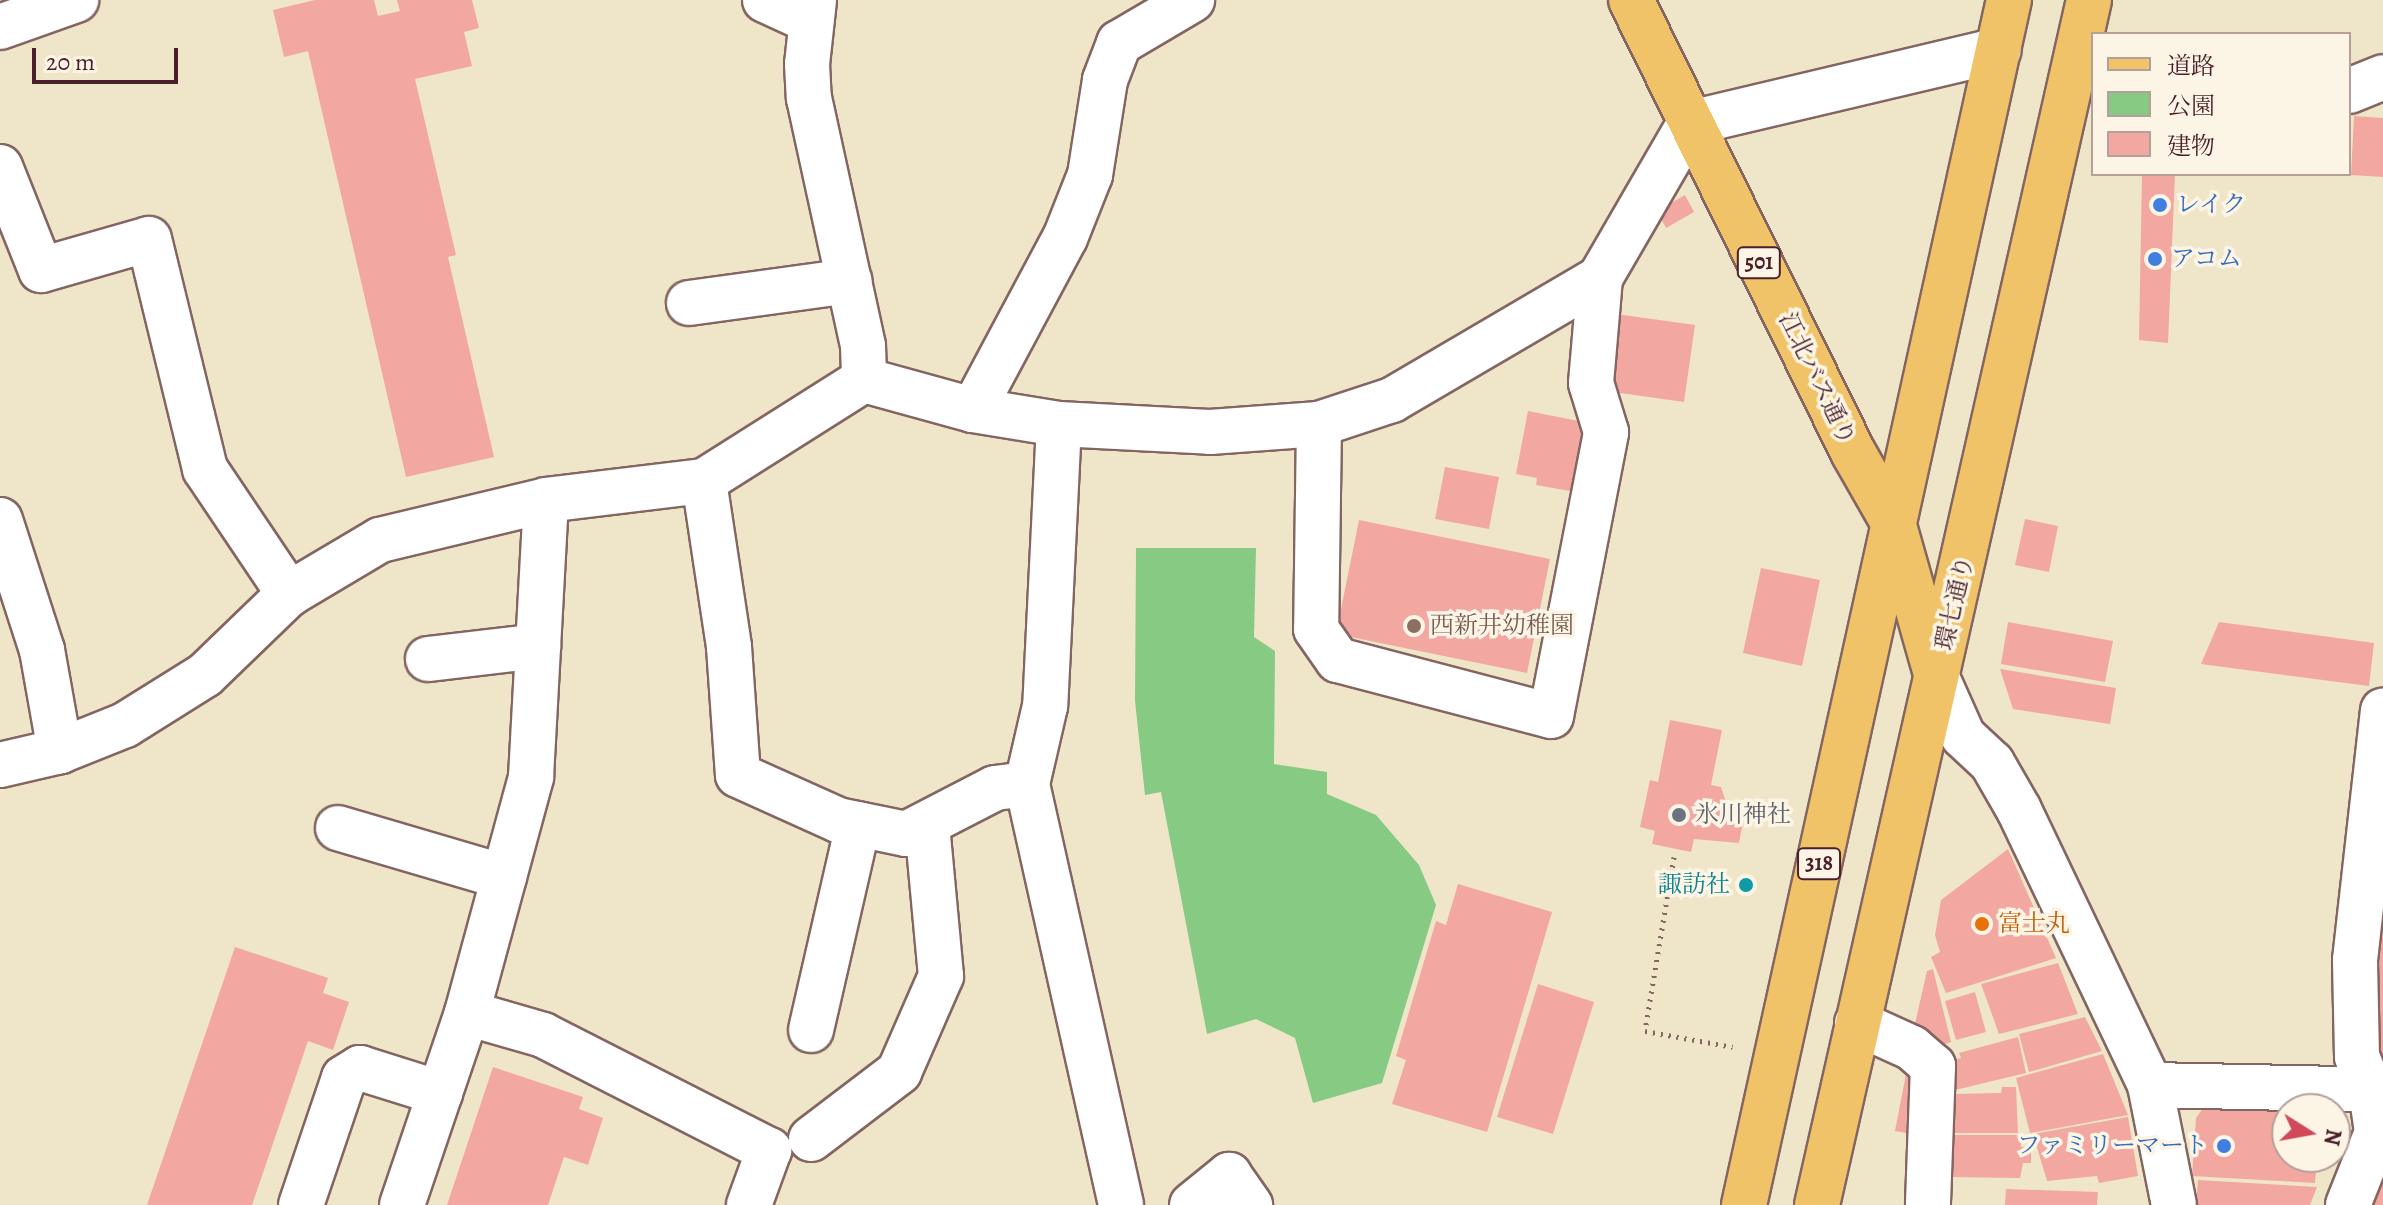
<!DOCTYPE html>
<meta charset="utf-8">
<style>
body{margin:0}
#map{position:relative;width:2383px;height:1205px;overflow:hidden;background:#efe6c9;font-family:Alegreya,"Noto Serif JP",serif}
div>[style]{position:absolute}
.green>*{inset:0;background:#87ca83}
.building>*{inset:0;background:#f3a7a1}
.path>*{height:5px;margin-top:-2.5px;transform-origin:0;background:repeating-linear-gradient(90deg,#846562 0 2px,transparent 0 8px)}
.roads{filter:drop-shadow(2px 0 #846562) drop-shadow(-2px 0 #846562) drop-shadow(0 2px #846562) drop-shadow(0 -2px #846562)}
.minor>*{height:44px;margin:-22px;padding:0 22px;transform-origin:22px;border-radius:22px;background:#fff}
.major>*{height:44px;margin:-22px;padding:0 22px;transform-origin:22px;border-radius:22px;background:#f1c369}
.dots>*{width:22px;height:22px;translate:-50% -50%;box-sizing:border-box;border:4px solid #fcf5e5;border-radius:50%}
span{translate:-50% -50%;white-space:nowrap;text-align:center;line-height:1.15;-webkit-text-stroke:7px #fcf5e5;paint-order:stroke}
.shield-label span{padding:2px 6px;background:#fcf5e5;border:2px solid;border-radius:6px;-webkit-text-stroke-width:0}
.shield-label{font-size:22px;color:#4a1f2b;font-weight:700}
.shop-label{font-size:24px;color:#366cbe}
.left{translate:0 -50%;text-align:left}
.right{translate:-100% -50%;text-align:right}
.street-label{font-size:24px;color:#4a1f2b}
.education-label{font-size:24px;color:#785e54}
.worship-label{font-size:24px;color:#5b616d}
.culture-label{font-size:24px;color:#0d838f}
.food-label{font-size:24px;color:#c56008}
.legend{position:absolute;left:2091px;top:32px;width:260px;height:144px;box-sizing:border-box;background:#fcf5e5;border:2px solid #b59f9b;margin:0;padding:10px 14px;list-style:none;font-size:24px;color:#4a1f2b}
.legend li{display:flex;align-items:center;gap:16px;height:40px}
.legend b{width:40px;border:2px solid #b59f9b}
.north{position:absolute;left:2271px;top:1093px;width:80px;height:80px;box-sizing:border-box;background:#fcf5e5;border:2px solid #b59f9b;border-radius:50%;rotate:101deg;font-size:22px;font-weight:700;line-height:32px;text-align:center;color:#4a1f2b}
.north::after{content:'';display:block;margin:auto;width:28px;height:36px;background:#d1495b;clip-path:polygon(50% 0,100% 100%,50% 72%,0 100%)}
.scale{position:absolute;left:32px;top:48px;width:146px;height:36px;box-sizing:border-box;border:4px solid #4a1f2b;border-top:0;padding-left:10px;font-size:24px;line-height:28px;white-space:nowrap;color:#4a1f2b;-webkit-text-stroke:6px #fcf5e5;paint-order:stroke}
</style>
<div id="map">
<div class="green">
<div style="clip-path:polygon(1136px 548px,1256px 548px,1254px 637px,1275px 651px,1274px 764px,1327px 772px,1327px 794px,1376px 815px,1419px 865px,1436px 905px,1382px 1083px,1313px 1103px,1295px 1038px,1256px 1019px,1207px 1034px,1161px 792px,1145px 795px,1135px 701px)"></div>
</div>
<div class="building">
<div style="clip-path:polygon(315px 0,374px 0,378px 16px,400px 11px,397px 0,472px 0,479px 28px,464px 32px,472px 66px,415px 79px,456px 255px,448px 257px,494px 457px,406px 477px,308px 51px,284px 57px,273px 10px)"></div>
<div style="clip-path:polygon(2354px 116px,2383px 118px,2383px 177px,2351px 175px)"></div>
<div style="clip-path:polygon(2142px 174px,2175px 174px,2168px 343px,2139px 340px)"></div>
<div style="clip-path:polygon(1685px 195px,1694px 212px,1666px 228px,1657px 211px)"></div>
<div style="clip-path:polygon(1616px 314px,1695px 325px,1684px 402px,1606px 391px)"></div>
<div style="clip-path:polygon(1528px 411px,1594px 424px,1581px 493px,1536px 485px,1537px 478px,1516px 474px)"></div>
<div style="clip-path:polygon(1445px 467px,1499px 477px,1489px 529px,1435px 519px)"></div>
<div style="clip-path:polygon(2025px 519px,2058px 526px,2049px 572px,2015px 565px)"></div>
<div style="clip-path:polygon(1359px 520px,1550px 559px,1527px 673px,1336px 634px)"></div>
<div style="clip-path:polygon(1761px 568px,1820px 580px,1802px 666px,1743px 653px)"></div>
<div style="clip-path:polygon(2008px 622px,2113px 641px,2105px 682px,2001px 664px)"></div>
<div style="clip-path:polygon(2219px 622px,2374px 643px,2369px 686px,2201px 664px)"></div>
<div style="clip-path:polygon(2000px 669px,2116px 688px,2110px 724px,2013px 709px)"></div>
<div style="clip-path:polygon(1670px 720px,1722px 730px,1711px 785px,1721px 787px,1726px 802px,1746px 806px,1739px 843px,1694px 839px,1691px 852px,1652px 844px,1655px 831px,1640px 827px,1650px 780px,1658px 782px)"></div>
<div style="clip-path:polygon(2008px 849px,2056px 958px,1946px 993px,1931px 957px,1940px 952px,1935px 935px,1941px 900px)"></div>
<div style="clip-path:polygon(1458px 884px,1552px 912px,1487px 1132px,1392px 1104px,1406px 1060px,1396px 1056px,1436px 921px,1446px 925px)"></div>
<div style="clip-path:polygon(2383px 920px,2383px 1061px,2379px 1062px,2371px 1006px,2379px 1004px,2372px 976px)"></div>
<div style="clip-path:polygon(235px 947px,328px 978px,323px 993px,349px 1002px,333px 1050px,308px 1041px,252px 1205px,147px 1205px)"></div>
<div style="clip-path:polygon(2058px 963px,2078px 1014px,1999px 1034px,1981px 984px)"></div>
<div style="clip-path:polygon(1933px 969px,1951px 1042px,1936px 1047px,1914px 1028px,1927px 971px)"></div>
<div style="clip-path:polygon(1538px 984px,1594px 1002px,1553px 1134px,1497px 1117px)"></div>
<div style="clip-path:polygon(1975px 992px,1986px 1032px,1956px 1040px,1945px 1001px)"></div>
<div style="clip-path:polygon(2085px 1017px,2102px 1051px,2029px 1072px,2019px 1034px)"></div>
<div style="clip-path:polygon(2018px 1037px,2026px 1073px,1955px 1090px,1948px 1061px,1961px 1058px,1959px 1053px)"></div>
<div style="clip-path:polygon(2103px 1054px,2128px 1115px,2030px 1133px,2016px 1078px)"></div>
<div style="clip-path:polygon(493px 1067px,583px 1097px,579px 1109px,603px 1118px,588px 1165px,564px 1157px,548px 1205px,447px 1205px)"></div>
<div style="clip-path:polygon(1907px 1069px,1923px 1093px,1918px 1135px,1895px 1131px)"></div>
<div style="clip-path:polygon(2002px 1087px,2016px 1087px,2018px 1133px,1952px 1133px,1952px 1094px,2001px 1093px)"></div>
<div style="clip-path:polygon(2204px 1107px,2287px 1112px,2287px 1157px,2317px 1157px,2315px 1183px,2192px 1176px,2196px 1118px)"></div>
<div style="clip-path:polygon(2128px 1117px,2138px 1176px,2099px 1183px,2097px 1176px,2047px 1181px,2033px 1134px)"></div>
<div style="clip-path:polygon(1943px 1135px,2020px 1135px,2021px 1147px,2031px 1147px,2031px 1163px,2023px 1163px,2020px 1178px,1943px 1177px)"></div>
<div style="clip-path:polygon(2383px 1176px,2383px 1205px,2370px 1205px)"></div>
<div style="clip-path:polygon(2198px 1180px,2317px 1187px,2310px 1205px,2196px 1205px)"></div>
<div style="clip-path:polygon(2006px 1189px,2098px 1192px,2097px 1205px,2005px 1205px)"></div>
</div>
<div class="path">
<div style="left:1674px;top:857px;width:176px;rotate:99.5deg"></div>
<div style="left:1645px;top:1031px;width:89px;rotate:10.3deg"></div>
</div>
<div class="roads">
<div class="minor">
<div style="left:765px;top:0;width:51px;rotate:24.5deg"></div>
<div style="left:814px;top:0;width:64px;rotate:96.2deg"></div>
<div style="left:807px;top:64px;width:34px;rotate:87deg"></div>
<div style="left:809px;top:98px;width:254px;rotate:77.7deg"></div>
<div style="left:863px;top:346px;width:34px;rotate:88deg"></div>
<div style="left:0;top:27px;width:81px;rotate:-19.6deg"></div>
<div style="left:2349px;top:91px;width:37px;rotate:-22deg"></div>
<div style="left:0;top:167px;width:111px;rotate:68.3deg"></div>
<div style="left:41px;top:270px;width:112px;rotate:-16deg"></div>
<div style="left:149px;top:239px;width:237px;rotate:76.3deg"></div>
<div style="left:205px;top:469px;width:151px;rotate:56.1deg"></div>
<div style="left:689px;top:303px;width:162px;rotate:-7.8deg"></div>
<div style="left:973px;top:410px;width:195px;rotate:-61.9deg"></div>
<div style="left:1065px;top:238px;width:68px;rotate:-68.4deg"></div>
<div style="left:1090px;top:175px;width:96px;rotate:-81deg"></div>
<div style="left:1105px;top:80px;width:40px;rotate:-69deg"></div>
<div style="left:1119px;top:43px;width:85px;rotate:-30.5deg"></div>
<div style="left:1059px;top:424px;width:282px;rotate:92.8deg"></div>
<div style="left:1045px;top:706px;width:80px;rotate:103deg"></div>
<div style="left:1027px;top:784px;width:431px;rotate:77.4deg"></div>
<div style="left:1319px;top:424px;width:205px;rotate:90.8deg"></div>
<div style="left:1316px;top:629px;width:38px;rotate:55deg"></div>
<div style="left:1338px;top:660px;width:220px;rotate:14.7deg"></div>
<div style="left:1551px;top:716px;width:289px;rotate:-79deg"></div>
<div style="left:1606px;top:432px;width:51px;rotate:-107deg"></div>
<div style="left:1591px;top:383px;width:105px;rotate:-85.1deg"></div>
<div style="left:704px;top:481px;width:168px;rotate:81.4deg"></div>
<div style="left:729px;top:647px;width:128px;rotate:86deg"></div>
<div style="left:738px;top:775px;width:110px;rotate:24.2deg"></div>
<div style="left:838px;top:820px;width:69px;rotate:11.6deg"></div>
<div style="left:906px;top:834px;width:100px;rotate:-27.3deg"></div>
<div style="left:995px;top:788px;width:32px;rotate:-7deg"></div>
<div style="left:0;top:520px;width:137px;rotate:72.1deg"></div>
<div style="left:42px;top:650px;width:103px;rotate:79.9deg"></div>
<div style="left:428px;top:659px;width:111px;rotate:-6.7deg"></div>
<div style="left:1938px;top:680px;width:61px;rotate:65.9deg"></div>
<div style="left:1963px;top:736px;width:40px;rotate:43deg"></div>
<div style="left:1992px;top:763px;width:54px;rotate:60.1deg"></div>
<div style="left:2019px;top:810px;width:305px;rotate:64.5deg"></div>
<div style="left:2150px;top:1085px;width:122px;rotate:78.7deg"></div>
<div style="left:0;top:765px;width:62px;rotate:-13.1deg"></div>
<div style="left:60px;top:751px;width:70px;rotate:-21.8deg"></div>
<div style="left:125px;top:725px;width:94px;rotate:-32deg"></div>
<div style="left:205px;top:675px;width:117px;rotate:-44deg"></div>
<div style="left:289px;top:594px;width:106px;rotate:-30.7deg"></div>
<div style="left:380px;top:540px;width:171px;rotate:-13.5deg"></div>
<div style="left:546px;top:500px;width:159px;rotate:-6.9deg"></div>
<div style="left:704px;top:481px;width:189px;rotate:-32.3deg"></div>
<div style="left:864px;top:380px;width:113px;rotate:15.4deg"></div>
<div style="left:973px;top:410px;width:87px;rotate:9.2deg"></div>
<div style="left:1059px;top:424px;width:151px;rotate:3deg"></div>
<div style="left:1210px;top:432px;width:109px;rotate:-4.2deg"></div>
<div style="left:1319px;top:424px;width:77px;rotate:-18.2deg"></div>
<div style="left:1392px;top:400px;width:241px;rotate:-30.4deg"></div>
<div style="left:1600px;top:278px;width:179px;rotate:-59.9deg"></div>
<div style="left:1690px;top:123px;width:317px;rotate:-13.3deg"></div>
<div style="left:338px;top:828px;width:173px;rotate:16.4deg"></div>
<div style="left:467px;top:1013px;width:79px;rotate:16.1deg"></div>
<div style="left:543px;top:1035px;width:254px;rotate:27deg"></div>
<div style="left:769px;top:1150px;width:59px;rotate:110deg"></div>
<div style="left:1857px;top:1023px;width:60px;rotate:24.4deg"></div>
<div style="left:1912px;top:1048px;width:28px;rotate:41deg"></div>
<div style="left:1933px;top:1066px;width:139px;rotate:92.1deg"></div>
<div style="left:811px;top:1030px;width:211px;rotate:-77.1deg"></div>
<div style="left:2150px;top:1085px;width:233px;rotate:1.2deg"></div>
<div style="left:811px;top:1139px;width:111px;rotate:-37.3deg"></div>
<div style="left:899px;top:1072px;width:105px;rotate:-66.4deg"></div>
<div style="left:941px;top:976px;width:152px;rotate:-95.3deg"></div>
<div style="left:301px;top:1205px;width:134px;rotate:-71.3deg"></div>
<div style="left:344px;top:1078px;width:19px;rotate:-32deg"></div>
<div style="left:360px;top:1068px;width:84px;rotate:17.4deg"></div>
<div style="left:402px;top:1205px;width:203px;rotate:-71.3deg"></div>
<div style="left:467px;top:1013px;width:245px;rotate:-74.8deg"></div>
<div style="left:531px;top:777px;width:277px;rotate:-86.9deg"></div>
<div style="left:1192px;top:1205px;width:48px;rotate:-39deg"></div>
<div style="left:1229px;top:1175px;width:37px;rotate:55deg"></div>
<div style="left:2348px;top:1205px;width:79px;rotate:-68.3deg"></div>
<div style="left:2377px;top:1132px;width:41px;rotate:-98.3deg"></div>
<div style="left:2371px;top:1091px;width:37px;rotate:-112deg"></div>
<div style="left:2357px;top:1057px;width:97px;rotate:-91.2deg"></div>
<div style="left:2355px;top:960px;width:251px;rotate:-83.6deg"></div>
</div>
<div class="major">
<div style="left:1631px;top:0;width:504px;rotate:63.84deg"></div>
<div style="left:1853px;top:452px;width:81px;rotate:60.3deg"></div>
<div style="left:1893px;top:522px;width:158px;rotate:74.2deg"></div>
<div style="left:1744px;top:1205px;width:1234px;rotate:-77.6deg"></div>
<div style="left:1817px;top:1205px;width:1235px;rotate:-77.28deg"></div>
</div>
</div>
<div class="dots">
<div style="left:2160px;top:205px;background:#3f7fe0"></div>
<div style="left:2155px;top:259px;background:#3f7fe0"></div>
<div style="left:1414px;top:626px;background:#8d6e63"></div>
<div style="left:1679px;top:815px;background:#6b7280"></div>
<div style="left:1746px;top:885px;background:#0f9aa8"></div>
<div style="left:1982px;top:924px;background:#e8710a"></div>
<div style="left:2224px;top:1146px;background:#3f7fe0"></div>
</div>
<div class="shield-label">
<span style="left:1759px;top:263px">501</span>
<span style="left:1819px;top:864px">318</span>
</div>
<div class="shop-label">
<span class="left" style="left:2176px;top:205px">レイク</span>
<span class="left" style="left:2171px;top:259px">アコム</span>
<span class="right" style="left:2208px;top:1146px">ファミリーマート</span>
</div>
<div class="street-label">
<span style="left:1817px;top:379px;rotate:64deg">江北バス通り</span>
<span style="left:1955px;top:603px;rotate:-77deg">環七通り</span>
</div>
<div class="education-label">
<span class="left" style="left:1430px;top:626px">西新井幼稚園</span>
</div>
<div class="worship-label">
<span class="left" style="left:1695px;top:815px">氷川神社</span>
</div>
<div class="culture-label">
<span class="right" style="left:1730px;top:885px">諏訪社</span>
</div>
<div class="food-label">
<span class="left" style="left:1998px;top:924px">富士丸</span>
</div>
<ul class="legend">
<li><b style="height:10px;background:#f1c369"></b>道路</li>
<li><b style="height:22px;background:#87ca83"></b>公園</li>
<li><b style="height:22px;background:#f3a7a1"></b>建物</li>
</ul>
<div class="north">N</div>
<div class="scale">20 m</div>
</div>
